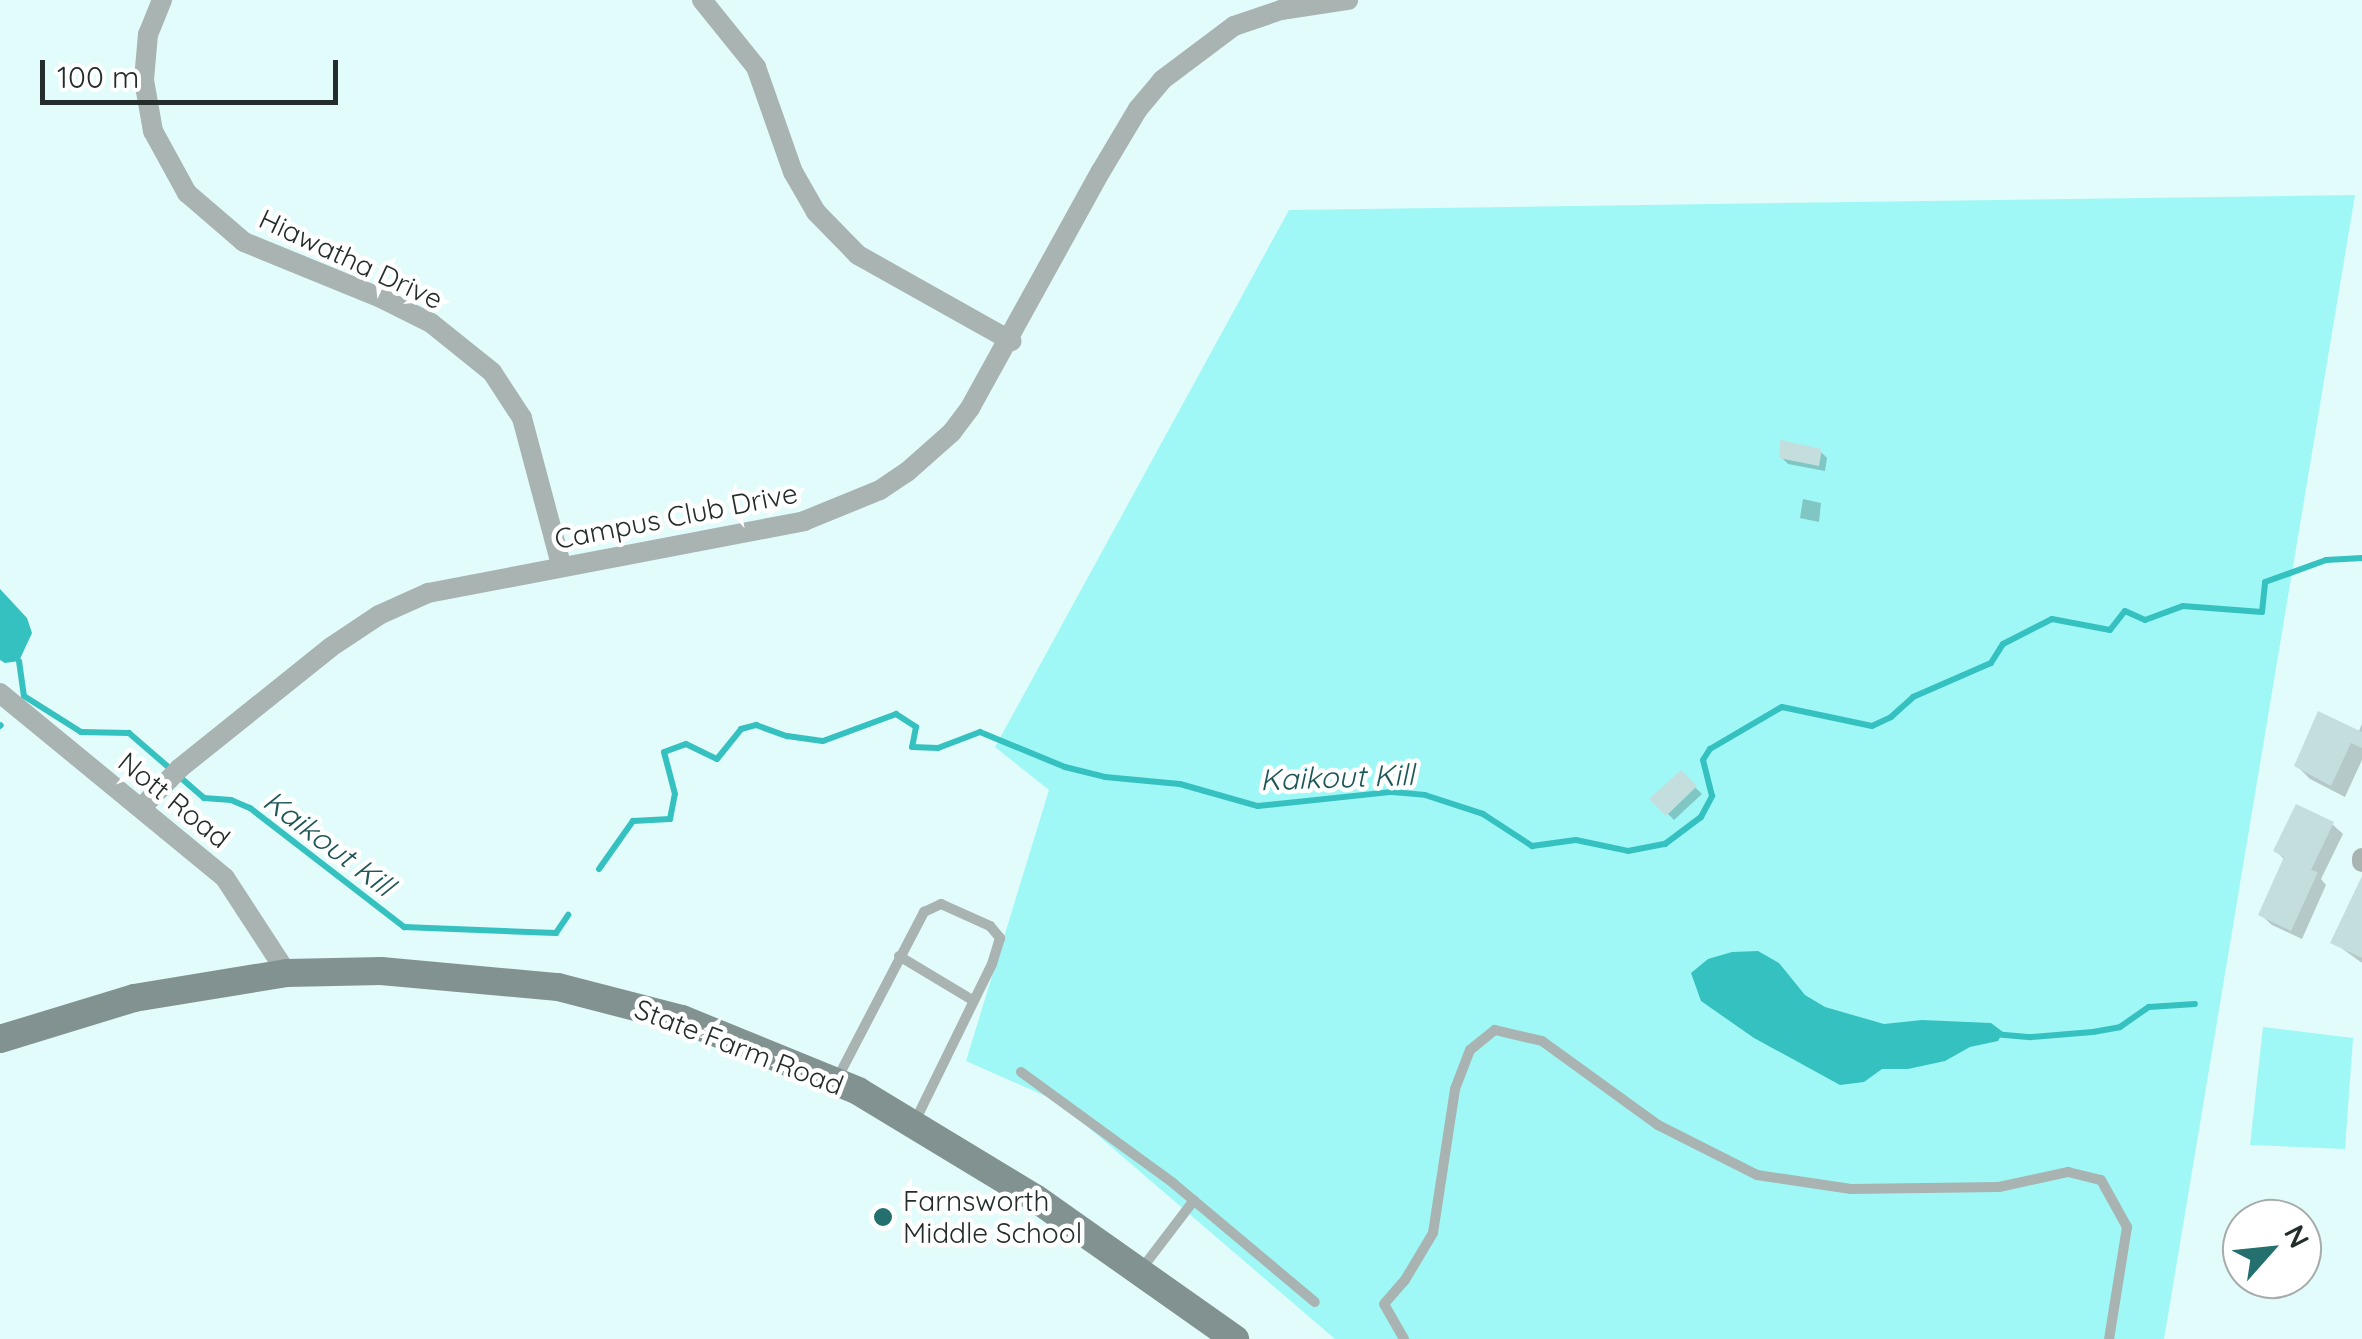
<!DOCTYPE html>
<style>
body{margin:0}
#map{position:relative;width:2362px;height:1339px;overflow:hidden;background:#e2fcfb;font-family:Quicksand,sans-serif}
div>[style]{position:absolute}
.green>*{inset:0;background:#a0f8f6}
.water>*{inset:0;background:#36c1c1}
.shadow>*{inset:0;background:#0003}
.stream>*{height:6px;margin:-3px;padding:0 3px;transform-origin:3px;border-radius:3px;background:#36c1c1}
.building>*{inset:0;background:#c4dedd}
.lane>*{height:10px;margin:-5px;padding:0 5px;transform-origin:5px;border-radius:5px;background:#a8b3b2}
.street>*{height:20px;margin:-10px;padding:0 10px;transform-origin:10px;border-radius:10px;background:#a8b3b2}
.secondary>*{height:28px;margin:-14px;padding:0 14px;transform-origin:14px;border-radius:14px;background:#829291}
.dots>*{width:28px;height:28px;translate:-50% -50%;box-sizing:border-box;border:5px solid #fff;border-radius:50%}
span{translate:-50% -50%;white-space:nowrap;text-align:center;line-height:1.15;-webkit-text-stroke:9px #fff;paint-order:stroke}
.street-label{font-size:28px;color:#232d2c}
.poi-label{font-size:28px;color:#232d2c}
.left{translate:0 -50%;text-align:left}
.water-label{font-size:30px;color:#1f5757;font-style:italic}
.north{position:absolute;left:2222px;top:1199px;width:100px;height:100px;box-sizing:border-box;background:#fff;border:2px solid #a7abab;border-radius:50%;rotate:63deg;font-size:28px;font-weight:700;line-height:40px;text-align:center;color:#232d2c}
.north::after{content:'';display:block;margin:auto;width:35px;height:45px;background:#24706f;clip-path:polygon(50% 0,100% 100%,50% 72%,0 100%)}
.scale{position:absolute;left:40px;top:60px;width:298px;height:45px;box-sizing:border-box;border:5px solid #232d2c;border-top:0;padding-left:12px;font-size:30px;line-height:35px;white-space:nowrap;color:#232d2c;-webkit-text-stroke:8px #fff;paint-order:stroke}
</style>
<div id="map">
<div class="green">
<div style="clip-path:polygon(2355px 195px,2164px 1339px,1335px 1339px,1059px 1102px,966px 1061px,1049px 790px,995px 747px,1289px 210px)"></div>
<div style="clip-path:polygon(2263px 1027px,2353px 1038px,2345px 1149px,2250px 1145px)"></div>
</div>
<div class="water">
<div style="clip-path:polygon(0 589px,27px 618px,32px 633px,19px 661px,5px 663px,0 660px)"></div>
<div style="clip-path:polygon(1758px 951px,1779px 963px,1805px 995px,1825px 1007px,1884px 1024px,1922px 1020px,1991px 1023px,2003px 1032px,1998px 1041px,1970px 1047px,1945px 1061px,1908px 1069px,1882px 1069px,1864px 1082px,1840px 1085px,1754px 1038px,1701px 1001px,1691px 973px,1708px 959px,1732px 952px)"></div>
</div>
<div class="shadow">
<div style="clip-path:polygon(1820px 451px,1827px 458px,1825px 471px,1788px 464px,1781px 457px)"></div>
<div style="clip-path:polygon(1803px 499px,1821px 503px,1819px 522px,1800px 518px)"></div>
<div style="clip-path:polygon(2362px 724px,2362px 760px,2345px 797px,2310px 779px,2297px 766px,2358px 733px)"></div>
<div style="clip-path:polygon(1681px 774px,1702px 794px,1674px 820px,1653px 799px)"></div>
<div style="clip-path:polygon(2332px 824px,2343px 834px,2321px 879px,2326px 885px,2302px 939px,2272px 925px,2261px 915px,2285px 860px,2276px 851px)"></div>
<div style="clip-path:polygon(2362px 902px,2362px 963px,2333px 942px)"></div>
</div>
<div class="stream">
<div style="left:19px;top:661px;width:35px;rotate:82deg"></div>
<div style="left:24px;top:696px;width:67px;rotate:32.3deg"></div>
<div style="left:81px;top:732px;width:48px;rotate:1.2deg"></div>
<div style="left:129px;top:733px;width:99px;rotate:40.9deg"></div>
<div style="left:204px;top:798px;width:27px;rotate:4deg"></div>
<div style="left:231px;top:800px;width:21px;rotate:23deg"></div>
<div style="left:250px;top:808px;width:195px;rotate:37.7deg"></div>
<div style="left:404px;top:927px;width:152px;rotate:2.3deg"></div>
<div style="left:556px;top:933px;width:22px;rotate:-56deg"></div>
<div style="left:0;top:726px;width:1px;rotate:-45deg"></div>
<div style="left:599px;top:869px;width:59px;rotate:-54.7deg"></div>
<div style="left:633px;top:821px;width:37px;rotate:-3deg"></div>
<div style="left:670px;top:819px;width:25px;rotate:-79deg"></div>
<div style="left:675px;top:794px;width:43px;rotate:-104.7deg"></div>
<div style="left:664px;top:752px;width:23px;rotate:-20deg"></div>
<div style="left:686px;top:744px;width:34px;rotate:26deg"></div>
<div style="left:717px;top:759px;width:38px;rotate:-51deg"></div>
<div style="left:741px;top:729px;width:16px;rotate:-15deg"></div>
<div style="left:756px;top:725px;width:33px;rotate:20deg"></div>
<div style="left:787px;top:736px;width:36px;rotate:8deg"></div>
<div style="left:823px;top:741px;width:78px;rotate:-20.3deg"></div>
<div style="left:896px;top:714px;width:24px;rotate:33deg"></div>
<div style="left:916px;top:727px;width:20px;rotate:101deg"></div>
<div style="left:912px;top:747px;width:26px;rotate:2deg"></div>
<div style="left:938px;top:748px;width:45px;rotate:-20.9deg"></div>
<div style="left:980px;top:732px;width:92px;rotate:22.4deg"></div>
<div style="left:1065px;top:767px;width:41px;rotate:14deg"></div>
<div style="left:1105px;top:777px;width:75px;rotate:5.3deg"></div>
<div style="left:1180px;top:784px;width:81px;rotate:15.8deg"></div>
<div style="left:1258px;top:806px;width:135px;rotate:-6deg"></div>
<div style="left:1392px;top:792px;width:33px;rotate:5deg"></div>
<div style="left:1425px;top:795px;width:61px;rotate:18.1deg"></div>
<div style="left:1483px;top:814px;width:59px;rotate:33.1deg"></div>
<div style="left:1532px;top:846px;width:44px;rotate:-7.8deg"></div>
<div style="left:1576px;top:840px;width:53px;rotate:11.9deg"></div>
<div style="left:1628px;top:851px;width:38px;rotate:-11deg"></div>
<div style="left:1665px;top:844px;width:45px;rotate:-36.9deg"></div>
<div style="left:1701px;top:817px;width:24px;rotate:-62deg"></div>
<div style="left:1712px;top:796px;width:37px;rotate:-104deg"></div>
<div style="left:1703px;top:760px;width:13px;rotate:-58deg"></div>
<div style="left:1710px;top:749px;width:83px;rotate:-30.3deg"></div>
<div style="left:1782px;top:707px;width:92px;rotate:11.9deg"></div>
<div style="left:1872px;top:726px;width:21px;rotate:-25deg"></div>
<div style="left:1891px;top:717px;width:30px;rotate:-42deg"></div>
<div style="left:1913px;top:697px;width:85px;rotate:-23.6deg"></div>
<div style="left:1991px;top:663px;width:22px;rotate:-58deg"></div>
<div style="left:2003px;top:644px;width:55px;rotate:-27deg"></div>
<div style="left:2052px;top:619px;width:59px;rotate:10.7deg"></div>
<div style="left:2110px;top:630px;width:24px;rotate:-52deg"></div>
<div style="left:2125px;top:611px;width:22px;rotate:24deg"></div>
<div style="left:2145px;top:620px;width:40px;rotate:-20.2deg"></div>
<div style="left:2183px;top:606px;width:79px;rotate:4.3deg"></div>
<div style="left:2262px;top:612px;width:30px;rotate:-84deg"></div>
<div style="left:2265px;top:582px;width:65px;rotate:-19.8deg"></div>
<div style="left:2326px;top:560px;width:36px;rotate:-3deg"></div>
<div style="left:1993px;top:1034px;width:38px;rotate:5deg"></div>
<div style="left:2031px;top:1037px;width:62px;rotate:-4.6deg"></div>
<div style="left:2093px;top:1032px;width:27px;rotate:-10deg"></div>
<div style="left:2120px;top:1027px;width:35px;rotate:-35deg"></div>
<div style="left:2149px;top:1007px;width:46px;rotate:-3.7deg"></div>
</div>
<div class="building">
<div style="clip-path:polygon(1780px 440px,1822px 449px,1819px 466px,1779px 458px)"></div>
<div style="clip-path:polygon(2318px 711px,2362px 732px,2362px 748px,2351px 743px,2331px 786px,2294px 766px)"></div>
<div style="clip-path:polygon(1681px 770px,1697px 786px,1666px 816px,1649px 799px)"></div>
<div style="clip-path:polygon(2296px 804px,2334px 822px,2311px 870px,2318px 872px,2291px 931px,2258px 915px,2284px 857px,2273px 851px)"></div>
<div style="clip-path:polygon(2362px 876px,2362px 958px,2330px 943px)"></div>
</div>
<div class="lane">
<div style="left:899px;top:956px;width:87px;rotate:31deg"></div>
<div style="left:1021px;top:1072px;width:188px;rotate:36.1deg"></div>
<div style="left:1173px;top:1183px;width:185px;rotate:40deg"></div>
<div style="left:836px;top:1081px;width:191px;rotate:-62.5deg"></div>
<div style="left:924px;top:912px;width:19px;rotate:-25deg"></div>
<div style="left:941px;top:904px;width:54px;rotate:24.2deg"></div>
<div style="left:990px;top:926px;width:16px;rotate:50deg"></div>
<div style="left:1000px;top:938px;width:27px;rotate:107deg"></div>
<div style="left:992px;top:964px;width:177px;rotate:116.1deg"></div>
<div style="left:1140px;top:1271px;width:89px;rotate:-52.7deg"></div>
<div style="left:1404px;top:1339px;width:40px;rotate:-119.7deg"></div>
<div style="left:1384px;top:1304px;width:32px;rotate:-49deg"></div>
<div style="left:1405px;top:1280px;width:55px;rotate:-59.2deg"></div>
<div style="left:1433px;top:1233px;width:146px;rotate:-81.3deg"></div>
<div style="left:1455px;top:1089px;width:42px;rotate:-69deg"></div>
<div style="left:1470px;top:1050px;width:32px;rotate:-39deg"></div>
<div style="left:1495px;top:1030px;width:48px;rotate:13.2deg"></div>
<div style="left:1542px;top:1041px;width:143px;rotate:35.9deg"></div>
<div style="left:1658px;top:1125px;width:111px;rotate:26.8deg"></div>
<div style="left:1757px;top:1175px;width:95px;rotate:8.5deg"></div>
<div style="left:1851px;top:1189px;width:148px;rotate:-0.8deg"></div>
<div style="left:1999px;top:1187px;width:71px;rotate:-12.3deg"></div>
<div style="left:2068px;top:1172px;width:34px;rotate:14deg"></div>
<div style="left:2101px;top:1180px;width:54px;rotate:61deg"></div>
<div style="left:2127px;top:1227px;width:113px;rotate:99.1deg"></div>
</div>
<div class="street">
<div style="left:162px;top:0;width:37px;rotate:112deg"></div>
<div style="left:148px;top:34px;width:46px;rotate:95deg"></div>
<div style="left:144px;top:80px;width:52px;rotate:80deg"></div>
<div style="left:153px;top:131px;width:71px;rotate:61.3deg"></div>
<div style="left:187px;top:193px;width:75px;rotate:40.7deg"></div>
<div style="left:244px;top:242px;width:148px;rotate:22.2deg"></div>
<div style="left:381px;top:298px;width:56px;rotate:26.6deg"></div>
<div style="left:431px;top:323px;width:78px;rotate:38.8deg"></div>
<div style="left:492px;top:372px;width:55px;rotate:56.9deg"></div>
<div style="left:522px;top:418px;width:152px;rotate:75.1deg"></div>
<div style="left:702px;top:0;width:86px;rotate:51.1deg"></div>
<div style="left:756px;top:67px;width:111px;rotate:70.6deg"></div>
<div style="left:793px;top:172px;width:46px;rotate:60.1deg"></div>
<div style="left:816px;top:212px;width:60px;rotate:45.7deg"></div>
<div style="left:858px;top:255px;width:176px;rotate:29.3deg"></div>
<div style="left:0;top:693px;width:291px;rotate:39.4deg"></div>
<div style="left:225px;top:878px;width:113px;rotate:56.9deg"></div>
<div style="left:141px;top:808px;width:56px;rotate:-45.7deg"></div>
<div style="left:180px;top:768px;width:193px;rotate:-38.7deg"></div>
<div style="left:331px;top:647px;width:58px;rotate:-33.7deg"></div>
<div style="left:379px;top:615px;width:54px;rotate:-24.2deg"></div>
<div style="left:428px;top:593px;width:383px;rotate:-10.8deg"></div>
<div style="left:804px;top:521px;width:82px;rotate:-22.2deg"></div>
<div style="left:880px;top:490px;width:32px;rotate:-34deg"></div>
<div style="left:907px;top:472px;width:60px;rotate:-41.6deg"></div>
<div style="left:952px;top:432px;width:30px;rotate:-53deg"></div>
<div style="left:970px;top:408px;width:271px;rotate:-61.1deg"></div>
<div style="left:1101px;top:171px;width:72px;rotate:-59.2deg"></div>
<div style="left:1138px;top:109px;width:38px;rotate:-50deg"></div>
<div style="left:1162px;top:80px;width:90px;rotate:-36.9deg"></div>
<div style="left:1234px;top:26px;width:50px;rotate:-18.8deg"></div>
<div style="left:1281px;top:10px;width:68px;rotate:-8.5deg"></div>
<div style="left:2362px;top:858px;width:4px;rotate:90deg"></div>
</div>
<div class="secondary">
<div style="left:0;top:1039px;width:140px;rotate:-17deg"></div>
<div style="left:134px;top:998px;width:155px;rotate:-9.3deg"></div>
<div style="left:287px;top:973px;width:94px;rotate:-1.2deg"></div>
<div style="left:381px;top:971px;width:178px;rotate:5.2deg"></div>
<div style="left:558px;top:987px;width:128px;rotate:14.5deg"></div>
<div style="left:682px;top:1019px;width:190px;rotate:22.2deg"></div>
<div style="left:858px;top:1091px;width:207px;rotate:31.2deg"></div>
<div style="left:1035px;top:1198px;width:245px;rotate:35.2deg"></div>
</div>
<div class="dots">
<div style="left:883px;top:1217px;background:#24706f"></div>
</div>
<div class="street-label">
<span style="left:351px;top:259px;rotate:25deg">Hiawatha Drive</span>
<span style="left:676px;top:516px;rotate:-11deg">Campus Club Drive</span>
<span style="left:174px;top:800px;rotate:39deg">Nott Road</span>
<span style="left:739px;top:1047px;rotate:21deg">State Farm Road</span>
</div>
<div class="poi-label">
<span class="left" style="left:903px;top:1217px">Farnsworth<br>Middle School</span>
</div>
<div class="water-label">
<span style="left:1337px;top:777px;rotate:-2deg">Kaikout Kill</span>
<span style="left:329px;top:843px;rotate:37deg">Kaikout Kill</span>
</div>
<div class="north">N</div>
<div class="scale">100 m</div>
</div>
